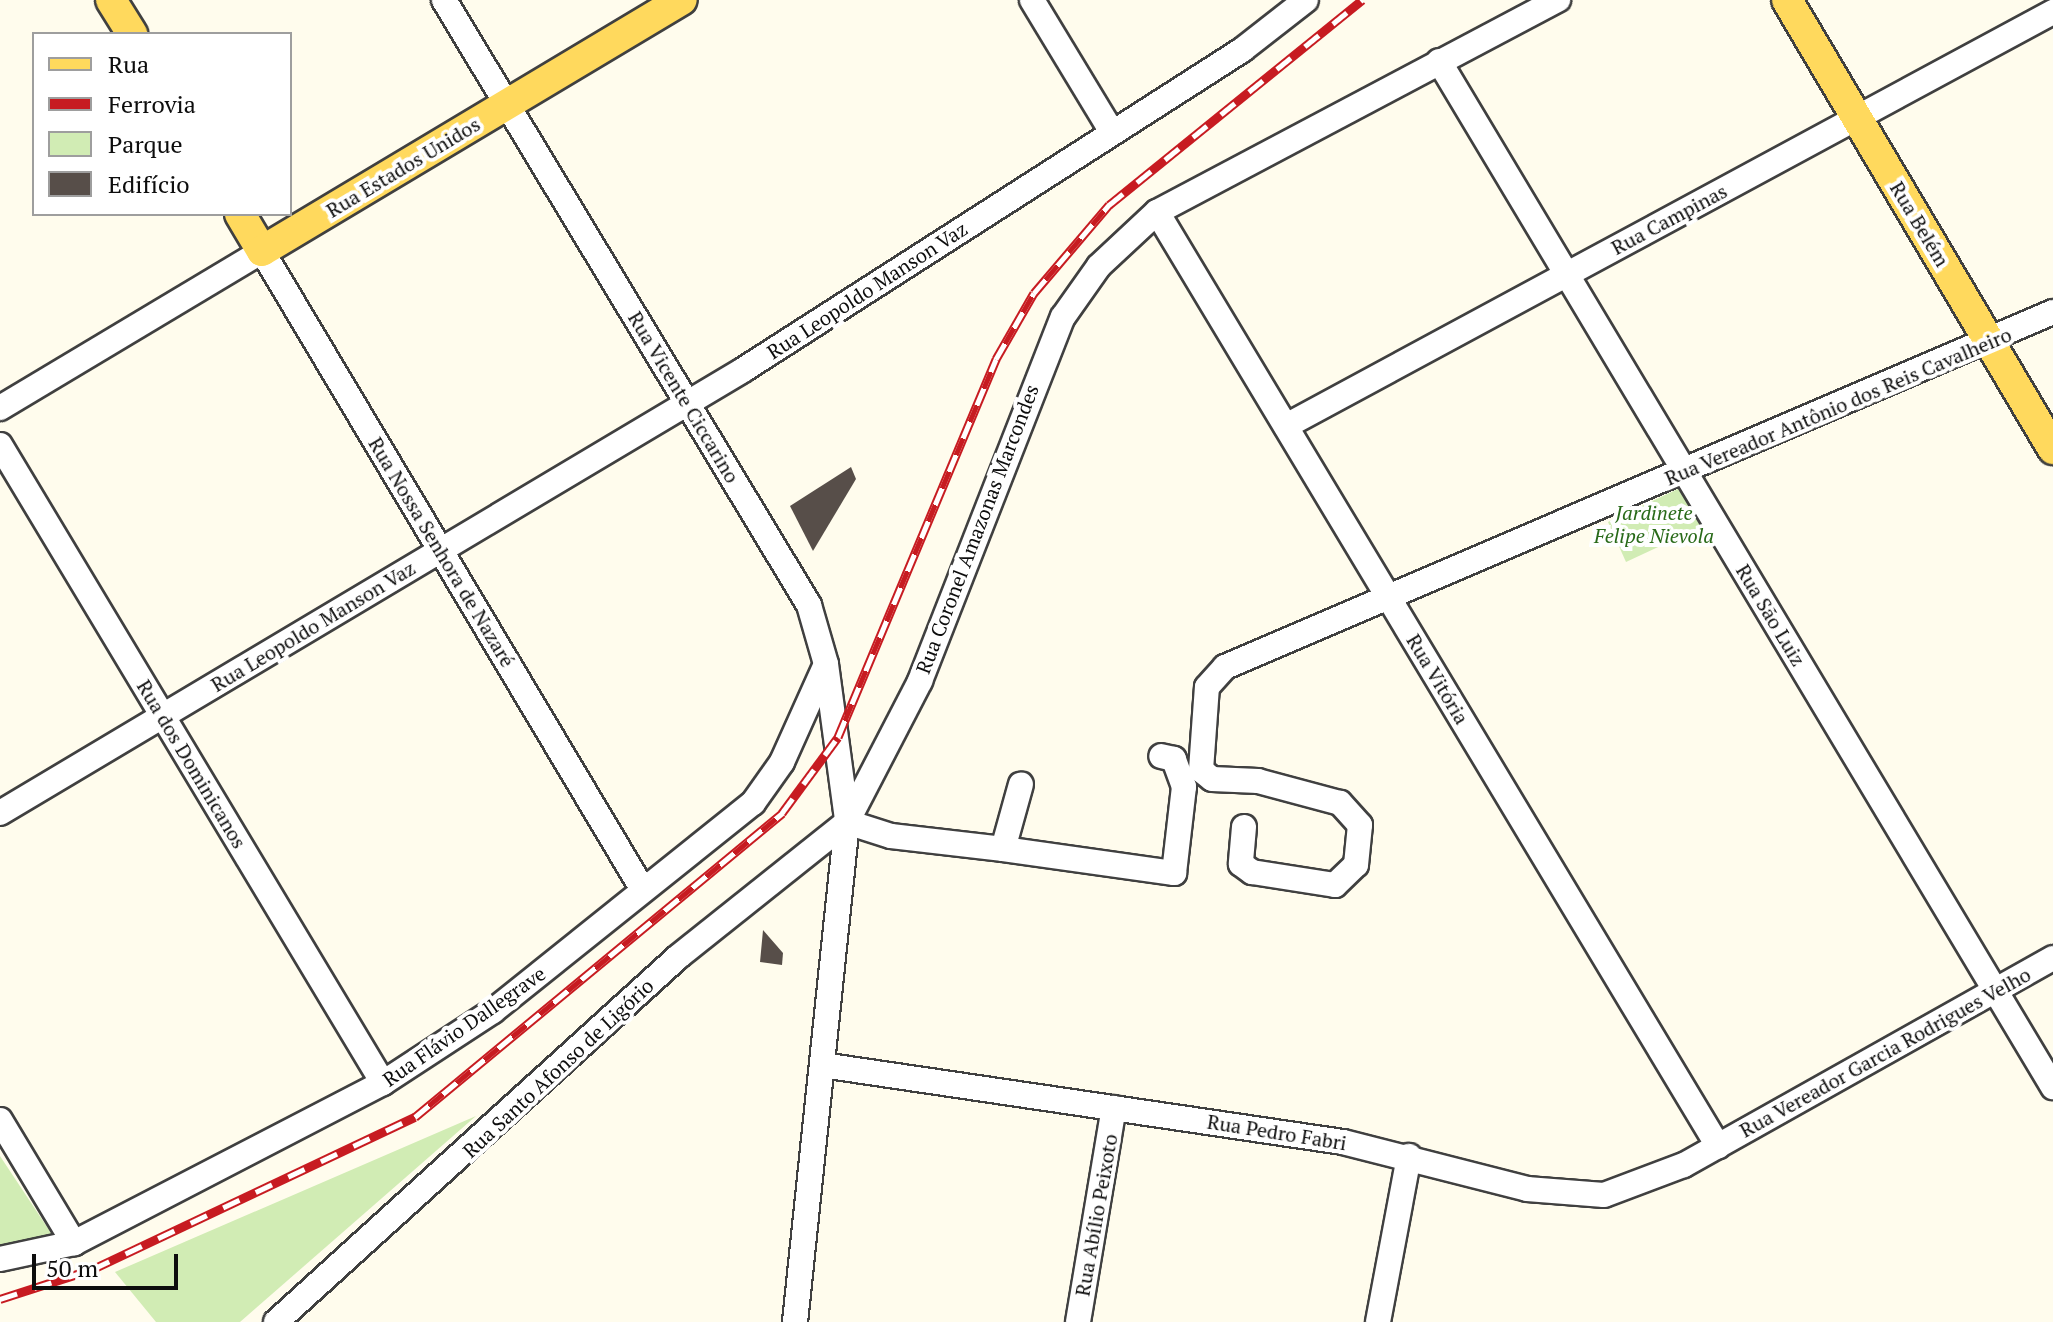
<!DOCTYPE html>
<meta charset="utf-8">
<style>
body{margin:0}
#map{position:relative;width:2053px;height:1322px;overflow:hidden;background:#fffced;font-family:"PT Serif",serif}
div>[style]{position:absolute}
.green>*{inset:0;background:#d1ecb4}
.building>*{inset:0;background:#574e49}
.roads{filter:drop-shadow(2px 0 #404040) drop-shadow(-2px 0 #404040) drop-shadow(0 2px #404040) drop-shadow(0 -2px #404040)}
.minor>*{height:24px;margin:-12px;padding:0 12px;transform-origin:12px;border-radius:12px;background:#fff}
.major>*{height:30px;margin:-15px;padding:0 15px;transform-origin:15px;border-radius:15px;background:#ffd95d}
.rail>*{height:9px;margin-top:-4.5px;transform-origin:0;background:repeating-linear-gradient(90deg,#fff 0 18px,#c71b21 0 36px);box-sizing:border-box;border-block:2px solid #c71b21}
span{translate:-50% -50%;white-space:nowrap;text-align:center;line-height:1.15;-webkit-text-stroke:8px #fff;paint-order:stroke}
.street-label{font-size:20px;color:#0d0d0d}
.park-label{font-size:20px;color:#296a19;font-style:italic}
.legend{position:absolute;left:32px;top:32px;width:260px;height:184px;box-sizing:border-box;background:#fff;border:2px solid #9e9e9e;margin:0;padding:10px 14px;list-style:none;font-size:24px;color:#0d0d0d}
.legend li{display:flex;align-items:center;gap:16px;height:40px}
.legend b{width:40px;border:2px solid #9e9e9e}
.scale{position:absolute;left:32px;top:1254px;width:146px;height:36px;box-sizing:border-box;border:4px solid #0d0d0d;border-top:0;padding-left:10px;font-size:24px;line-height:28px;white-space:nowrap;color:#0d0d0d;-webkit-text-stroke:6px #fff;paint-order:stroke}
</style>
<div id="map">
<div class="green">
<div style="clip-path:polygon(1682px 487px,1701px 527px,1626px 562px,1608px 522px)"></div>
<div style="clip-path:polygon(476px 1116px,240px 1322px,156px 1322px,115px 1272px)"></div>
<div style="clip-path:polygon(0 1156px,53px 1236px,0 1246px)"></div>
</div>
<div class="building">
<div style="clip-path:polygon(851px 467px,856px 479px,813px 551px,790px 506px)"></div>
<div style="clip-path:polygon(763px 930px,783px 953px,782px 965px,760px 962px)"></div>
</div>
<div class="roads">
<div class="minor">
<div style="left:444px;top:0;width:707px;rotate:58.9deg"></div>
<div style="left:809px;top:605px;width:61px;rotate:73.9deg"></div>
<div style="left:826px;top:664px;width:157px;rotate:82.3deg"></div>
<div style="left:1032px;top:0;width:154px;rotate:58.8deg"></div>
<div style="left:1439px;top:61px;width:1196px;rotate:59.1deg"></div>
<div style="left:1157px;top:212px;width:1090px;rotate:59.01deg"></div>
<div style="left:0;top:408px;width:305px;rotate:-30.9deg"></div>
<div style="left:262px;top:251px;width:744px;rotate:59.19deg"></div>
<div style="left:1286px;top:426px;width:872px;rotate:-28.36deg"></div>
<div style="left:0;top:445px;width:744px;rotate:59.02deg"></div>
<div style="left:0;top:813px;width:865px;rotate:-30.8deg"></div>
<div style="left:743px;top:370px;width:593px;rotate:-32.67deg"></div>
<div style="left:1242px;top:50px;width:81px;rotate:-38deg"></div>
<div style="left:847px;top:822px;width:46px;rotate:17.7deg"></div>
<div style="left:891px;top:836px;width:113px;rotate:6.6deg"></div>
<div style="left:1003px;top:849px;width:67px;rotate:-74.5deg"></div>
<div style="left:1244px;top:827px;width:37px;rotate:95deg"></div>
<div style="left:1241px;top:864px;width:14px;rotate:36deg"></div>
<div style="left:1252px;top:872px;width:84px;rotate:8.9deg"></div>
<div style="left:1335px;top:885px;width:29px;rotate:-44deg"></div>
<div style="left:1356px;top:865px;width:40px;rotate:-84.3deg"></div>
<div style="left:1360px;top:825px;width:30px;rotate:-132deg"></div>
<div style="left:1340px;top:803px;width:85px;rotate:-165deg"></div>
<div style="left:1258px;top:781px;width:46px;rotate:-177.5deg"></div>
<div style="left:1212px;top:779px;width:14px;rotate:-141deg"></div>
<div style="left:1201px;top:770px;width:83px;rotate:-85.9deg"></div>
<div style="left:1207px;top:687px;width:27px;rotate:-48deg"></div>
<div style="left:1225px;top:667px;width:901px;rotate:-23.21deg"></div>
<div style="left:1003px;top:849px;width:173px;rotate:8deg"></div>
<div style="left:1174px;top:873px;width:87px;rotate:-83.4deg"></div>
<div style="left:1184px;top:787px;width:30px;rotate:-110deg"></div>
<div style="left:1174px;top:759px;width:13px;rotate:-167deg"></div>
<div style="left:822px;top:1065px;width:527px;rotate:8.41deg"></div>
<div style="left:1343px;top:1142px;width:190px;rotate:14.3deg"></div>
<div style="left:1527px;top:1189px;width:77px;rotate:4.5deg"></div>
<div style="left:1604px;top:1195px;width:85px;rotate:-20.6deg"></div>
<div style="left:1684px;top:1165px;width:423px;rotate:-29.3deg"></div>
<div style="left:0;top:1120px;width:144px;rotate:59deg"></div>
<div style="left:0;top:1259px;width:76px;rotate:-12.2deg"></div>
<div style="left:74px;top:1243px;width:348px;rotate:-27.4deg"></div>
<div style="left:383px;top:1083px;width:131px;rotate:-33.2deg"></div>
<div style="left:493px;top:1011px;width:333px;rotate:-38.7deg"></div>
<div style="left:753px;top:803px;width:50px;rotate:-54.7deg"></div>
<div style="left:782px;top:762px;width:107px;rotate:-65.8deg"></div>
<div style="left:276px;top:1322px;width:543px;rotate:-42.24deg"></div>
<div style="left:678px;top:957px;width:216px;rotate:-38.6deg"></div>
<div style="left:795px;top:1322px;width:503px;rotate:-84.06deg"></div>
<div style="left:847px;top:822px;width:159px;rotate:-62.6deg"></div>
<div style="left:920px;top:681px;width:391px;rotate:-68.6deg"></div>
<div style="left:1063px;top:317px;width:62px;rotate:-54.8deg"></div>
<div style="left:1099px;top:266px;width:79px;rotate:-43deg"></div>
<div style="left:1157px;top:212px;width:454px;rotate:-27.9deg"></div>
<div style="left:1078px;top:1322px;width:217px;rotate:-80.5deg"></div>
<div style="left:1378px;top:1322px;width:169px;rotate:-79.4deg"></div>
</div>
<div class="major">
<div style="left:111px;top:0;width:40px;rotate:58deg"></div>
<div style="left:1787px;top:0;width:522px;rotate:59.36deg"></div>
<div style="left:240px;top:214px;width:43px;rotate:59.3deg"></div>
<div style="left:262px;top:251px;width:489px;rotate:-30.9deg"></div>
</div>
</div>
<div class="rail">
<div style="left:0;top:1299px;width:98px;rotate:-17.9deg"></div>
<div style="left:93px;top:1269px;width:356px;rotate:-25.3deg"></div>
<div style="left:415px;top:1117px;width:477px;rotate:-39.6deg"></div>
<div style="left:782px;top:813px;width:94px;rotate:-53.6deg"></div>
<div style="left:838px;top:737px;width:410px;rotate:-67.3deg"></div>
<div style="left:996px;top:359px;width:76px;rotate:-60.1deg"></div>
<div style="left:1034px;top:293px;width:116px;rotate:-49.6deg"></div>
<div style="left:1109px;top:205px;width:326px;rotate:-39deg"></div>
</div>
<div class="street-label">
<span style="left:403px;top:167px;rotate:-31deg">Rua Estados Unidos</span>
<span style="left:1669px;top:219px;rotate:-28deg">Rua Campinas</span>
<span style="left:1920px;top:224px;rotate:59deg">Rua Belém</span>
<span style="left:867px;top:290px;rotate:-33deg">Rua Leopoldo Manson Vaz</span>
<span style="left:684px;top:397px;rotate:59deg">Rua Vicente Ciccarino</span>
<span style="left:1838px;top:406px;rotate:-23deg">Rua Vereador Antônio dos Reis Cavalheiro</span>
<span style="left:977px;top:529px;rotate:-69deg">Rua Coronel Amazonas Marcondes</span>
<span style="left:442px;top:552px;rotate:59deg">Rua Nossa Senhora de Nazaré</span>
<span style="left:1771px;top:615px;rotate:59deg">Rua São Luiz</span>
<span style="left:313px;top:626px;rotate:-31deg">Rua Leopoldo Manson Vaz</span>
<span style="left:1438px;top:679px;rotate:59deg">Rua Vitória</span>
<span style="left:192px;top:764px;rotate:59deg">Rua dos Dominicanos</span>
<span style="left:464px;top:1026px;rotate:-35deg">Rua Flávio Dallegrave</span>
<span style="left:1885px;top:1052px;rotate:-29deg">Rua Vereador Garcia Rodrigues Velho</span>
<span style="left:558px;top:1068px;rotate:-43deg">Rua Santo Afonso de Ligório</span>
<span style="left:1277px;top:1132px;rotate:9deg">Rua Pedro Fabri</span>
<span style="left:1096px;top:1215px;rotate:-80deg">Rua Abílio Peixoto</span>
</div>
<div class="park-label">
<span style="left:1654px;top:524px">Jardinete<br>Felipe Nievola</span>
</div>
<ul class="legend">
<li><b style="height:10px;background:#ffd95d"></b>Rua</li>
<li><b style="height:10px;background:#c71b21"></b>Ferrovia</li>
<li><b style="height:22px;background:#d1ecb4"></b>Parque</li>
<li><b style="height:22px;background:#574e49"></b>Edifício</li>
</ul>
<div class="scale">50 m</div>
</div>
